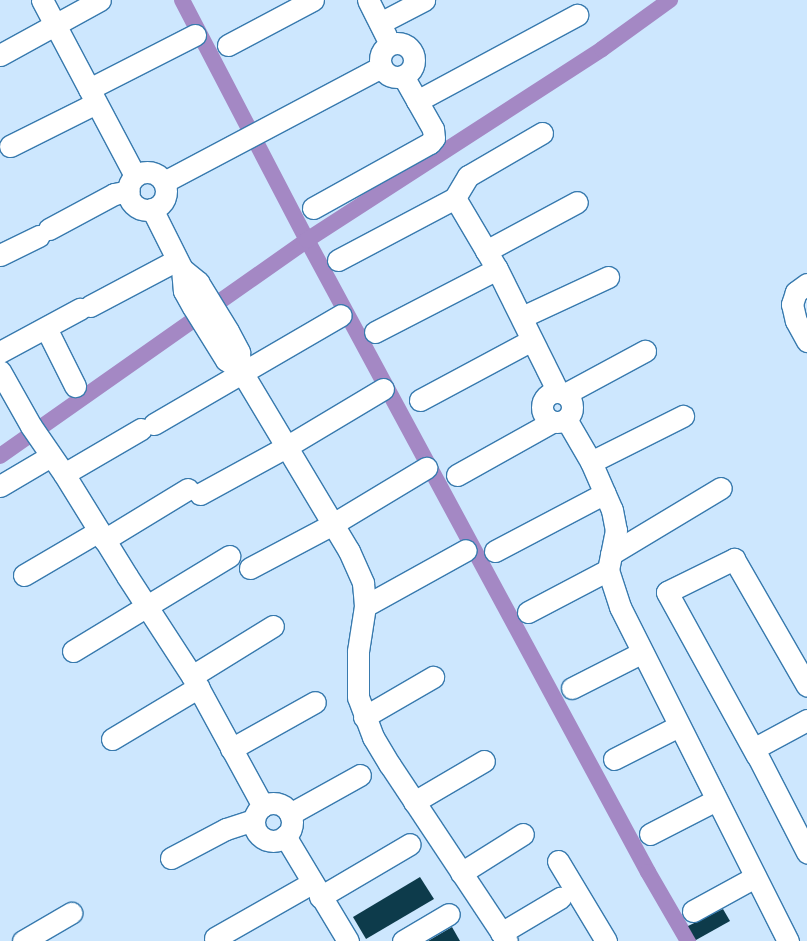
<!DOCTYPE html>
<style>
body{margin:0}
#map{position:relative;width:807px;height:941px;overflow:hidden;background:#cde7fe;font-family:Cabin,sans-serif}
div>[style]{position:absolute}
.canal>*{height:16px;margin:-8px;padding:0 8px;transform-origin:8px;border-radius:8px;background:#a488c4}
.building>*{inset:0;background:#0d3b4b}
.roads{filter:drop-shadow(1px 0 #387aae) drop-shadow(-1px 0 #387aae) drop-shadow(0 1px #387aae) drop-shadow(0 -1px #387aae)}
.minor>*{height:21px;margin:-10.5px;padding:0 10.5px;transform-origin:10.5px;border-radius:10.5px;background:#fff}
.minor>.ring{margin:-10.5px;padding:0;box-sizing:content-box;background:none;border:21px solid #fff;border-radius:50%}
span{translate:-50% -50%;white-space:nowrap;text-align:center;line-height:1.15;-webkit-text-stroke:5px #e6f3fe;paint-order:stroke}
</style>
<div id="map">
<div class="canal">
<div style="left:182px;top:0;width:271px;rotate:62.5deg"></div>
<div style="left:307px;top:240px;width:718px;rotate:61.65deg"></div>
<div style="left:648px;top:872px;width:80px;rotate:59.9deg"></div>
<div style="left:0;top:456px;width:375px;rotate:-35.1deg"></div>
<div style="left:307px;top:240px;width:351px;rotate:-32.9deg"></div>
<div style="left:602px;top:49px;width:84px;rotate:-35.8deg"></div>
</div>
<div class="building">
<div style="clip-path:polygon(420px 877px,434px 899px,366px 939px,353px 917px)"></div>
<div style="clip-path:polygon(723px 909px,730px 921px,696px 940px,688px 926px)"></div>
<div style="clip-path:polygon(452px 927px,460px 941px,428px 941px)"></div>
</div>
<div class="roads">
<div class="minor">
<div style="left:42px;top:0;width:199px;rotate:62.1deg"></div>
<div style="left:368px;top:0;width:40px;rotate:63.4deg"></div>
<div style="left:380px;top:23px;width:50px;rotate:-27.6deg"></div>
<div class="ring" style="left:380px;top:43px;width:13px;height:13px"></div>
<div style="left:228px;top:45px;width:96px;rotate:-27.9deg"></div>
<div style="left:0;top:55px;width:114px;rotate:-28.8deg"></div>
<div style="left:89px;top:89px;width:119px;rotate:-27deg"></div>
<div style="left:417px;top:101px;width:182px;rotate:-28.3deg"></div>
<div style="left:542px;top:133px;width:86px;rotate:149.8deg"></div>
<div style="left:468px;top:176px;width:26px;rotate:121deg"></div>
<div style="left:455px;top:198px;width:82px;rotate:59.4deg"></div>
<div style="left:497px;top:269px;width:137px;rotate:63.6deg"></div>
<div style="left:10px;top:146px;width:96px;rotate:-26.6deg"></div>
<div class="ring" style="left:128px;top:172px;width:17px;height:17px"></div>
<div style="left:164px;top:182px;width:246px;rotate:-27.9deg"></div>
<div style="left:313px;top:208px;width:134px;rotate:-29.1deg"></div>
<div style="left:430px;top:143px;width:6px;rotate:-51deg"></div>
<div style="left:434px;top:138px;width:9px;rotate:-96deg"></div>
<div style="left:433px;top:129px;width:61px;rotate:-119.5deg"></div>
<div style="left:152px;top:209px;width:67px;rotate:63.4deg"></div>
<div style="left:182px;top:269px;width:22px;rotate:85deg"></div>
<div style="left:184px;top:291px;width:18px;rotate:61deg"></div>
<div style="left:193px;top:307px;width:62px;rotate:58.1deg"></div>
<div style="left:226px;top:360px;width:17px;rotate:33deg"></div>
<div style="left:240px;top:369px;width:212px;rotate:59.1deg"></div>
<div style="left:349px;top:551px;width:35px;rotate:66deg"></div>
<div style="left:363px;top:583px;width:23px;rotate:85deg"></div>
<div style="left:365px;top:606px;width:46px;rotate:98.8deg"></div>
<div style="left:358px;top:651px;width:46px;rotate:90deg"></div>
<div style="left:358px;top:697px;width:43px;rotate:69.4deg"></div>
<div style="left:373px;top:737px;width:33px;rotate:59deg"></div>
<div style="left:390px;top:765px;width:211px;rotate:56.4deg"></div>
<div style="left:49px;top:229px;width:74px;rotate:-28.3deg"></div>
<div style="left:114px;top:194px;width:15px;rotate:-11deg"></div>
<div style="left:486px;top:251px;width:103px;rotate:-28.3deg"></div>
<div style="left:0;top:255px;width:43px;rotate:-26deg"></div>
<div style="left:338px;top:260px;width:132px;rotate:-27.9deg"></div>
<div style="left:182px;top:269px;width:21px;rotate:39deg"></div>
<div style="left:198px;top:282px;width:57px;rotate:58.5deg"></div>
<div style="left:228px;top:331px;width:24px;rotate:62deg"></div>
<div style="left:239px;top:352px;width:17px;rotate:87deg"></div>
<div style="left:807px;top:284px;width:14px;rotate:144deg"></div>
<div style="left:796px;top:292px;width:13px;rotate:108deg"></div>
<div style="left:792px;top:304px;width:17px;rotate:77deg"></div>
<div style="left:796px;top:321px;width:23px;rotate:61deg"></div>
<div style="left:90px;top:306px;width:98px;rotate:-27.9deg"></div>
<div style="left:522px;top:317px;width:95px;rotate:-24.9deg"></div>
<div style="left:46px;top:328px;width:65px;rotate:63.4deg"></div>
<div style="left:375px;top:332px;width:137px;rotate:-27.3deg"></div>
<div style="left:0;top:352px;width:91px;rotate:-28.3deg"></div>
<div style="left:0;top:371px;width:63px;rotate:60.6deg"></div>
<div style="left:31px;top:426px;width:58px;rotate:55.5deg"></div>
<div style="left:64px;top:474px;width:120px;rotate:58.3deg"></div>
<div style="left:127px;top:576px;width:119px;rotate:57deg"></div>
<div style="left:192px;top:676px;width:148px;rotate:61.4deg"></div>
<div class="ring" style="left:542px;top:392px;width:9px;height:9px"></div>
<div style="left:565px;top:394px;width:91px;rotate:-28.3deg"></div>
<div style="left:420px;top:400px;width:127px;rotate:-28.2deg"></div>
<div style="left:566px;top:419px;width:50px;rotate:59.8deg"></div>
<div style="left:591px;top:462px;width:52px;rotate:66.4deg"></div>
<div style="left:612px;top:510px;width:20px;rotate:79deg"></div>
<div style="left:616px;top:530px;width:41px;rotate:101.3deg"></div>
<div style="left:608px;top:570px;width:39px;rotate:72deg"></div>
<div style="left:620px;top:607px;width:374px;rotate:63.3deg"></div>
<div style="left:154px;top:424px;width:216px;rotate:-30.2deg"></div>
<div style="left:591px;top:462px;width:103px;rotate:-26.6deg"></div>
<div style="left:64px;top:474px;width:89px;rotate:-30.3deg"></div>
<div style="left:457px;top:475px;width:109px;rotate:-29.2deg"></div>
<div style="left:0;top:486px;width:59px;rotate:-30.5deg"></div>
<div style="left:200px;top:494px;width:98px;rotate:-28.7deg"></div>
<div style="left:286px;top:447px;width:113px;rotate:-30.9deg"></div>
<div style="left:104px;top:540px;width:98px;rotate:-31.3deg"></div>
<div style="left:495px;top:551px;width:124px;rotate:-27.8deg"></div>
<div style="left:611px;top:554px;width:128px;rotate:-31deg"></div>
<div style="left:250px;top:568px;width:94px;rotate:-27.9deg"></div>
<div style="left:333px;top:524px;width:109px;rotate:-31.1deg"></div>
<div style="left:24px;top:575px;width:87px;rotate:-30.4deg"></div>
<div style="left:365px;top:606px;width:115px;rotate:-29deg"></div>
<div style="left:528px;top:612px;width:90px;rotate:-27.7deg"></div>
<div style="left:73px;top:651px;width:183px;rotate:-31.3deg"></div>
<div style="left:192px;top:676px;width:95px;rotate:-31.7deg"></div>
<div style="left:572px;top:688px;width:77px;rotate:-26.9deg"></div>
<div style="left:364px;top:717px;width:80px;rotate:-30.1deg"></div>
<div style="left:807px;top:720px;width:57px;rotate:151.6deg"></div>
<div style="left:757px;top:747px;width:4px;rotate:117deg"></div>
<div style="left:755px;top:751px;width:114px;rotate:62.8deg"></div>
<div style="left:112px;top:739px;width:101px;rotate:-30.9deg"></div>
<div style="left:231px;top:749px;width:96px;rotate:-29.2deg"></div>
<div style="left:757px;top:756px;width:187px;rotate:-118.8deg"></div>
<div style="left:667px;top:592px;width:75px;rotate:-26.2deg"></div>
<div style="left:734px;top:559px;width:146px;rotate:60.1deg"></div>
<div style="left:614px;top:759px;width:73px;rotate:-26.9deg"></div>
<div style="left:414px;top:802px;width:81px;rotate:-30.4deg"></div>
<div class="ring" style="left:254px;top:803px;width:17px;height:17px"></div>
<div style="left:290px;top:814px;width:80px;rotate:-29.1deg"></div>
<div style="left:650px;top:834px;width:74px;rotate:-27.3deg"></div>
<div style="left:285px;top:836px;width:122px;rotate:59deg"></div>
<div style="left:171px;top:858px;width:62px;rotate:-27.8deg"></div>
<div style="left:226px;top:829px;width:29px;rotate:-18deg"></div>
<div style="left:558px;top:861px;width:93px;rotate:59deg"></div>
<div style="left:461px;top:873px;width:73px;rotate:-32.2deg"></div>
<div style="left:320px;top:897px;width:104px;rotate:-30.5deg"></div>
<div style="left:693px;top:911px;width:71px;rotate:-28.7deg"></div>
<div style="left:501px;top:933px;width:69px;rotate:-30.7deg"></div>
<div style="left:215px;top:938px;width:112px;rotate:-29.6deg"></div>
<div style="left:23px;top:941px;width:56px;rotate:-30.3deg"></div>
<div style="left:403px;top:941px;width:53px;rotate:-30.4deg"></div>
</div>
</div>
</div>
